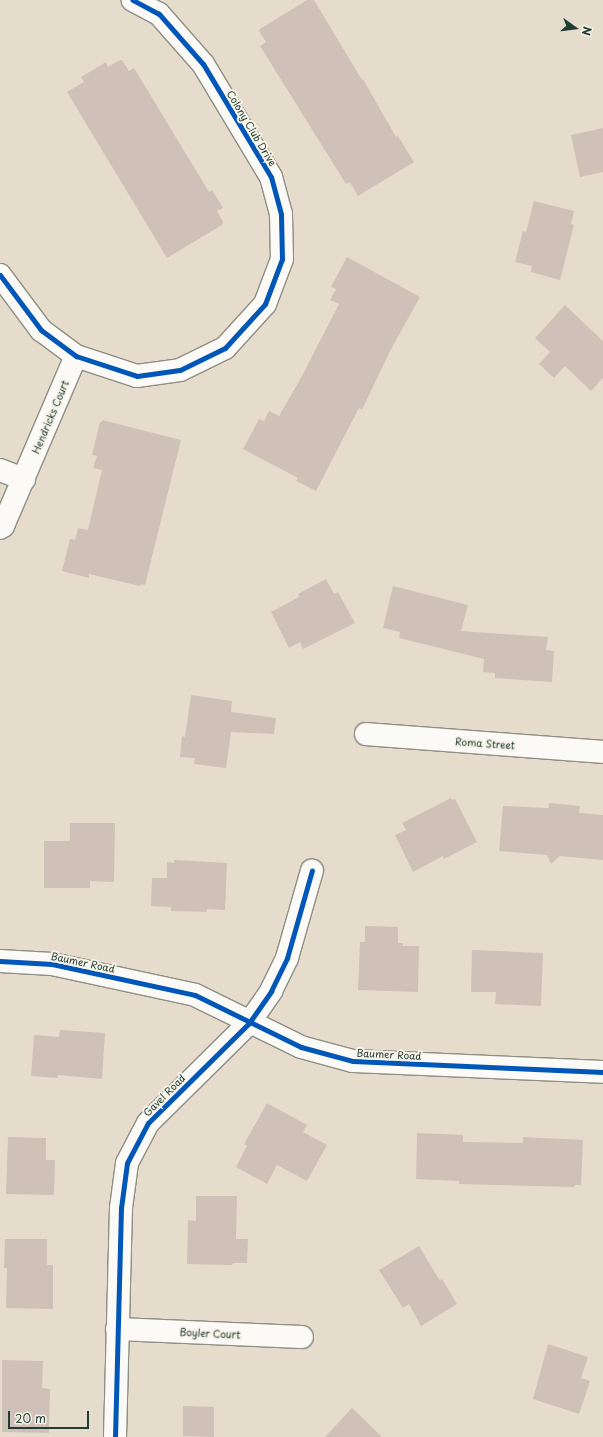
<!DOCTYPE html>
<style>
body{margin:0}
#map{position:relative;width:603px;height:1437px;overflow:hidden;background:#e6dccc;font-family:"Playpen Sans",sans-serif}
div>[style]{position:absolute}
.building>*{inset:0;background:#cfc0b8}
.roads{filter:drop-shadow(1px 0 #8d8e84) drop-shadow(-1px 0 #8d8e84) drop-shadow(0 1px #8d8e84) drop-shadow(0 -1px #8d8e84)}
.minor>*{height:22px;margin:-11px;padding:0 11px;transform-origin:11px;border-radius:11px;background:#fbfaf7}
.cycleway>*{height:5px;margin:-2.5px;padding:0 2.5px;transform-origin:2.5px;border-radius:2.5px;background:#0057b8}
span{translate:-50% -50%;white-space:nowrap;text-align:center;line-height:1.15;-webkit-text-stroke:4px #f7f3e8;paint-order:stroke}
.street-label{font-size:10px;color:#1f3d34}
.north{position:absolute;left:555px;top:8px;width:40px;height:40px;-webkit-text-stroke:3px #f7f3e8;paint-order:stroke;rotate:104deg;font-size:11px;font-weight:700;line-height:16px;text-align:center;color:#1f3d34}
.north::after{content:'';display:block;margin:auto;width:14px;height:18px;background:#1f3d34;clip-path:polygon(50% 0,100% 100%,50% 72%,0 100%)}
.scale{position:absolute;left:8px;top:1411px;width:81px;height:18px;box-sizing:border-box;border:2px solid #1f3d34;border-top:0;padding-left:5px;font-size:12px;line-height:14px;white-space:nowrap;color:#1f3d34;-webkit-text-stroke:3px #f7f3e8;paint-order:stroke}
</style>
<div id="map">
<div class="building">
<div style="clip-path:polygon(307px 0,314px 0,362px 80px,363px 79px,396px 137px,398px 136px,414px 162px,358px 196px,350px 182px,346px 184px,260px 46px,266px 42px,259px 31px,260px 29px)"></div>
<div style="clip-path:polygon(120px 60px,122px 60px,129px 71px,134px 68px,209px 192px,212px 190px,223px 208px,217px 211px,223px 222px,222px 225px,167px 258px,67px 92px,84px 82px,81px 77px,106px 62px,108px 67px)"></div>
<div style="clip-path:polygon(603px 128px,603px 172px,580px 177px,571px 135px)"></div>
<div style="clip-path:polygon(534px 201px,574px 211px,571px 224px,574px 225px,560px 280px,531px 272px,532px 266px,515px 262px,523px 231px,526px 232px)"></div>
<div style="clip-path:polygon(347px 257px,420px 297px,390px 351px,362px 410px,359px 408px,316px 491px,296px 481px,298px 478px,243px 449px,259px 419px,264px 421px,269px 411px,279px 416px,302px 376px,339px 304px,330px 300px,336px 289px,331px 287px)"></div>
<div style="clip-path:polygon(565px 305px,603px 341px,603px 378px,591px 391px,565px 366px,554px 378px,539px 364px,550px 352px,535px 338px)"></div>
<div style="clip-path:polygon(102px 420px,181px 440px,145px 585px,141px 584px,140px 586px,89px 574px,89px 578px,62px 571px,70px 539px,75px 540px,78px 528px,88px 530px,102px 470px,93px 468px,97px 456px,92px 455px,100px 422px,102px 422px)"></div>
<div style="clip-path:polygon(326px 579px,334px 594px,338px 592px,355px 623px,303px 649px,300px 642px,289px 648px,271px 612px,299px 597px,298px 594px)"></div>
<div style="clip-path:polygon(393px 586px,468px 605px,461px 631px,548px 637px,546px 650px,554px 651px,552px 682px,495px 678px,495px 673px,483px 672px,484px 659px,399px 638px,400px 632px,383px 628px)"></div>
<div style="clip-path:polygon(191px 695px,232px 701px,231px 712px,276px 718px,274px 734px,231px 732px,226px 768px,194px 764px,195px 758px,180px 757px,182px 736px,185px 737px)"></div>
<div style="clip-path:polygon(451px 798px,452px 800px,455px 799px,477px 842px,444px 859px,443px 856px,413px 872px,395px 835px,406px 830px,402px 823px)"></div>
<div style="clip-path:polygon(549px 803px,580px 806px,579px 813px,603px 815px,603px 860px,560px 856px,551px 864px,547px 855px,499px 851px,503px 806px,549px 808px)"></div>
<div style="clip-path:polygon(70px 823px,115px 823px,114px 882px,90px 881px,90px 888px,44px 888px,44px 841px,70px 841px)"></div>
<div style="clip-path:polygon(174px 860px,227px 863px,225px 910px,207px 909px,207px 912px,171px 911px,171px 907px,151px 906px,152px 878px,167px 878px,167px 862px,174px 863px)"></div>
<div style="clip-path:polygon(365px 926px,398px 927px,398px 943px,403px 943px,403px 946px,419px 946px,418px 992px,358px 990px,360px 942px,365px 942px)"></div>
<div style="clip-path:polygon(472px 950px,543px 953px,541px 1006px,495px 1004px,496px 992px,471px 992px)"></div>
<div style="clip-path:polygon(60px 1030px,105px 1033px,102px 1079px,58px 1075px,58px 1078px,31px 1076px,34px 1035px,59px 1037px)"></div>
<div style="clip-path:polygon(267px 1103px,307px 1125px,303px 1132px,327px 1145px,307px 1181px,277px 1165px,267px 1184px,236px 1167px,247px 1146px,244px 1144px)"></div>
<div style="clip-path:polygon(417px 1133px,463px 1135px,463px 1142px,523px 1143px,523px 1137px,583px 1140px,581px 1185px,575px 1185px,574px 1187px,459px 1184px,459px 1181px,416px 1179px)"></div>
<div style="clip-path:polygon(8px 1137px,46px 1138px,46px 1160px,55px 1160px,54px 1195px,6px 1194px)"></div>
<div style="clip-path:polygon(196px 1196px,237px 1196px,236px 1239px,248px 1239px,247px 1263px,233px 1263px,232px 1265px,187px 1264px,188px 1220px,196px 1221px)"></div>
<div style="clip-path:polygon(5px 1239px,47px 1239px,47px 1265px,53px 1265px,53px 1309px,6px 1308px,7px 1268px,4px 1268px)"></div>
<div style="clip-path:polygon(419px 1246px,440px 1281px,442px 1279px,457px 1304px,421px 1326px,409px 1304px,403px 1308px,379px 1270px)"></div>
<div style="clip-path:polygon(548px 1344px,588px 1357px,581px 1378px,590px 1381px,579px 1414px,533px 1399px)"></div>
<div style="clip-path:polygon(2px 1360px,43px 1361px,42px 1388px,50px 1389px,49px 1433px,2px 1432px)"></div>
<div style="clip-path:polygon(183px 1406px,214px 1407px,214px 1437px,183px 1436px)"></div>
<div style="clip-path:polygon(352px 1408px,382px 1437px,325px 1437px)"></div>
</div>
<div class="roads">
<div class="minor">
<div style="left:0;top:275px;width:69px;rotate:53.3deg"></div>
<div style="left:41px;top:330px;width:44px;rotate:36.6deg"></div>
<div style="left:76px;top:356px;width:64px;rotate:18.2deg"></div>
<div style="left:137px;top:376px;width:43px;rotate:-7.9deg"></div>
<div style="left:180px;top:370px;width:50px;rotate:-26.1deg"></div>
<div style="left:225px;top:348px;width:59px;rotate:-47.7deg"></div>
<div style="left:265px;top:304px;width:48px;rotate:-69.3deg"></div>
<div style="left:282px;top:259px;width:45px;rotate:-91.3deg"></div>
<div style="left:281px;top:214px;width:38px;rotate:-105deg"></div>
<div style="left:271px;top:177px;width:132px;rotate:-121deg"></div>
<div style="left:203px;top:64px;width:67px;rotate:-131.3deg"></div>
<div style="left:159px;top:14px;width:30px;rotate:-152deg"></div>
<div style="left:0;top:470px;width:26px;rotate:21deg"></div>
<div style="left:0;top:528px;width:4px;rotate:-34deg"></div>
<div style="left:3px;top:526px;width:185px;rotate:-66.8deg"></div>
<div style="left:366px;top:734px;width:238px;rotate:4.3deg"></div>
<div style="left:0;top:961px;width:52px;rotate:3.3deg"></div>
<div style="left:52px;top:964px;width:146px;rotate:12.2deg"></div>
<div style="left:195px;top:995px;width:118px;rotate:26.1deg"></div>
<div style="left:301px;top:1047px;width:54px;rotate:15.1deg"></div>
<div style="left:353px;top:1061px;width:250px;rotate:2.5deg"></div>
<div style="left:117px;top:1329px;width:185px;rotate:2.5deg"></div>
<div style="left:115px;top:1437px;width:229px;rotate:-88.5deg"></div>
<div style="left:121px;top:1208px;width:45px;rotate:-82.4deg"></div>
<div style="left:127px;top:1163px;width:45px;rotate:-62.3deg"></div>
<div style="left:148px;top:1123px;width:142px;rotate:-44.7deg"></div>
<div style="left:249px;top:1023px;width:39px;rotate:-55deg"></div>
<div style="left:271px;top:991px;width:37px;rotate:-64deg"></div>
<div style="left:287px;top:958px;width:91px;rotate:-74.1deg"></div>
</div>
</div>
<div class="cycleway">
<div style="left:0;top:275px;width:69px;rotate:53.3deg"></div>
<div style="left:41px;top:330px;width:44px;rotate:36.6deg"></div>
<div style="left:76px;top:356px;width:64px;rotate:18.2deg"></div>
<div style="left:137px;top:376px;width:43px;rotate:-7.9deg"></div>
<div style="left:180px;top:370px;width:50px;rotate:-26.1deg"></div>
<div style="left:225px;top:348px;width:59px;rotate:-47.7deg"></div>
<div style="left:265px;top:304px;width:48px;rotate:-69.3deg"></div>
<div style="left:282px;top:259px;width:45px;rotate:-91.3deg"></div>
<div style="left:281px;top:214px;width:38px;rotate:-105deg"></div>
<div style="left:271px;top:177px;width:132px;rotate:-121deg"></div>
<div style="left:203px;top:64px;width:67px;rotate:-131.3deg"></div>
<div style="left:159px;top:14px;width:30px;rotate:-152deg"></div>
<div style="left:0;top:961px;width:52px;rotate:3.3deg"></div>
<div style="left:52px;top:964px;width:146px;rotate:12.2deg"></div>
<div style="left:195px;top:995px;width:118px;rotate:26.1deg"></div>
<div style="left:301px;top:1047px;width:54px;rotate:15.1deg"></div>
<div style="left:353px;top:1061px;width:250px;rotate:2.5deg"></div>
<div style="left:115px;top:1437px;width:229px;rotate:-88.5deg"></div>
<div style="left:121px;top:1208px;width:45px;rotate:-82.4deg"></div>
<div style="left:127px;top:1163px;width:45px;rotate:-62.3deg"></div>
<div style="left:148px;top:1123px;width:142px;rotate:-44.7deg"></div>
<div style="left:249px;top:1023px;width:39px;rotate:-55deg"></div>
<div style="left:271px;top:991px;width:37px;rotate:-64deg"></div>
<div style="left:287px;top:958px;width:91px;rotate:-74.1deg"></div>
</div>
<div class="street-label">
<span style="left:252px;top:128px;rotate:59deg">Colony Club Drive</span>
<span style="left:50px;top:417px;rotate:-67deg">Hendricks Court</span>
<span style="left:485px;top:743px;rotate:4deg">Roma Street</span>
<span style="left:83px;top:962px;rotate:12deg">Baumer Road</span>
<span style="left:389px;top:1054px;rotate:3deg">Baumer Road</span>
<span style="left:164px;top:1095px;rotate:-45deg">Gavel Road</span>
<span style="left:210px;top:1333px;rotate:3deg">Boyler Court</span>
</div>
<div class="north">N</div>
<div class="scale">20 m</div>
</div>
